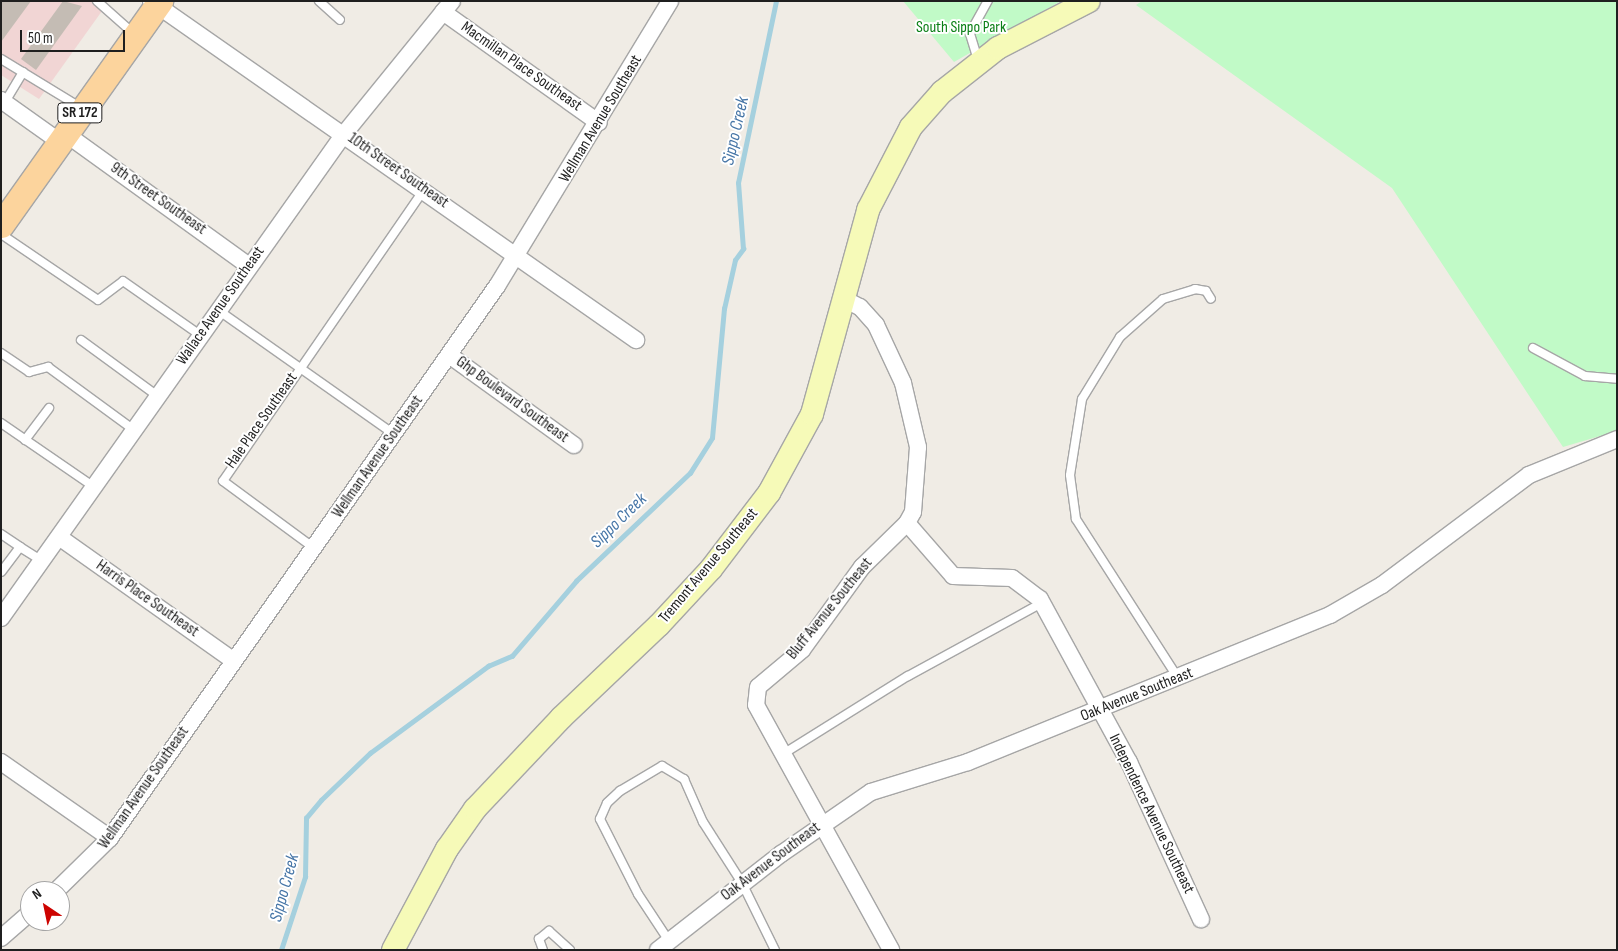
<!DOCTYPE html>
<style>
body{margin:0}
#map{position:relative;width:1618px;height:951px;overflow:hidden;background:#f0ece5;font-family:"Sofia Sans Condensed",sans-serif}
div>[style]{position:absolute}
.commercial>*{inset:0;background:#f1d5d4}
.park>*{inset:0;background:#c1fac7}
.stream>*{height:4.5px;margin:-2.25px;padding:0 2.25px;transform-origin:2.25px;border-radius:2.25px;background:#a5d0de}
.building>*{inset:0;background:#c4bcb4}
.roads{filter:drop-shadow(1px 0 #a6a6a6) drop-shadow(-1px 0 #a6a6a6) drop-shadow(0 1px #a6a6a6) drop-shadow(0 -1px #a6a6a6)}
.lane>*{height:8px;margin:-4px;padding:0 4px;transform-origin:4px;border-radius:4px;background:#fff}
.street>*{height:16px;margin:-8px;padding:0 8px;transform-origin:8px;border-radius:8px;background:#fff}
.secondary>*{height:22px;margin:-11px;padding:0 11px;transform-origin:11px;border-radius:11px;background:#f6fab8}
.primary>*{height:25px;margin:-12.5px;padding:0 12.5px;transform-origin:12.5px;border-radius:12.5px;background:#fcd49d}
span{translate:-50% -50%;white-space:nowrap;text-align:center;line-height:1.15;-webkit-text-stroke:4px #fff;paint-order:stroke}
.shield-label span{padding:1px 4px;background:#fff;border:1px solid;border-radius:4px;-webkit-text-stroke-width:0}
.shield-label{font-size:15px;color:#1f1f1f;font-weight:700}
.park-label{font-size:16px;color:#0b7f16}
.street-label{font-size:16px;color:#1f1f1f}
.water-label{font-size:18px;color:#4776a7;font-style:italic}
.frame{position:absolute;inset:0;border:2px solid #1f1f1f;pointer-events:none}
.north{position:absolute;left:20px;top:881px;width:50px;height:50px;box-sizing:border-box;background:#fff;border:1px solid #a5a5a5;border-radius:50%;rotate:326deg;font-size:14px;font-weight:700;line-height:20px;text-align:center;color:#1f1f1f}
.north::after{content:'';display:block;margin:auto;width:18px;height:22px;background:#cd0300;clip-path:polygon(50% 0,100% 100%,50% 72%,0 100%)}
.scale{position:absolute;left:20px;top:30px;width:105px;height:22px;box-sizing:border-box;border:2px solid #1f1f1f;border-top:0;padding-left:6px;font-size:15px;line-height:18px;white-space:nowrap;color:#1f1f1f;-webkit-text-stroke:4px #fff;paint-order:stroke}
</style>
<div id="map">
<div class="commercial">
<div style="clip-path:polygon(1px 1px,107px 1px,107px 4px,39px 99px,1px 75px)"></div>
</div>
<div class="park">
<div style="clip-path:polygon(903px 1px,1061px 1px,954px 62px)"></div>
<div style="clip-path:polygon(1142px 1px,1617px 1px,1617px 431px,1563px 447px,1392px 188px,1136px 5px)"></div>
</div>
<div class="stream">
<div style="left:281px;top:950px;width:77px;rotate:-71.8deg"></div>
<div style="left:305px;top:877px;width:59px;rotate:-89deg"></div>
<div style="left:306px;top:818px;width:23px;rotate:-50deg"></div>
<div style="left:321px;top:800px;width:68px;rotate:-43.8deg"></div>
<div style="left:370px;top:753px;width:147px;rotate:-36.4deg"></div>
<div style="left:488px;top:666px;width:26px;rotate:-23deg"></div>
<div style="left:512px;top:656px;width:99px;rotate:-49.5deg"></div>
<div style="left:576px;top:581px;width:157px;rotate:-43.5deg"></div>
<div style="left:690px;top:473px;width:41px;rotate:-57.8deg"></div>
<div style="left:712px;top:438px;width:130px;rotate:-84.7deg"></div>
<div style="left:724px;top:309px;width:50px;rotate:-77.3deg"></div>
<div style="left:735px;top:260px;width:14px;rotate:-54deg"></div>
<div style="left:743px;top:249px;width:66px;rotate:-94.3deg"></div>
<div style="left:738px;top:183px;width:186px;rotate:-78.2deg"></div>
</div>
<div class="building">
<div style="clip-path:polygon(1px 1px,31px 1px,1px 42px)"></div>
<div style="clip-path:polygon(63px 1px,82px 6px,36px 70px,21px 59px)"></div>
</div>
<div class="roads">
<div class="lane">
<div style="left:97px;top:1px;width:48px;rotate:41.6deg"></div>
<div style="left:319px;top:1px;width:28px;rotate:42deg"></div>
<div style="left:1px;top:59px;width:92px;rotate:31.3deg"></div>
<div style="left:978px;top:60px;width:28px;rotate:-107deg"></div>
<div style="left:970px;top:33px;width:37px;rotate:-61deg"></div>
<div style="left:5px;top:102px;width:35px;rotate:-59deg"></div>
<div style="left:1px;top:234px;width:117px;rotate:34.2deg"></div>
<div style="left:98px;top:300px;width:31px;rotate:-37deg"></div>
<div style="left:123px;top:281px;width:94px;rotate:35deg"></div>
<div style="left:218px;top:310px;width:215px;rotate:35.2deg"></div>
<div style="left:81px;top:340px;width:97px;rotate:36.2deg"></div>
<div style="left:1533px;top:348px;width:59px;rotate:28.3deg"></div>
<div style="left:1585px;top:376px;width:32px;rotate:5deg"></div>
<div style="left:1px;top:353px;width:34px;rotate:34deg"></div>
<div style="left:29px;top:372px;width:20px;rotate:-15deg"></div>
<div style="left:48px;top:367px;width:107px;rotate:36.2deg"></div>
<div style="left:1px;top:423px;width:113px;rotate:34.5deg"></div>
<div style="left:25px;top:440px;width:40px;rotate:-53deg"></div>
<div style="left:1px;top:534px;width:23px;rotate:34deg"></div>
<div style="left:20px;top:547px;width:31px;rotate:127deg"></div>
<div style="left:20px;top:547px;width:26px;rotate:32deg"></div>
<div style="left:314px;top:548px;width:113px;rotate:-143.6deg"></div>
<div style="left:223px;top:481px;width:352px;rotate:-55.4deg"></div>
<div style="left:1178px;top:678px;width:189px;rotate:-122.7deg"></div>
<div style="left:1076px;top:519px;width:44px;rotate:-97.8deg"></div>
<div style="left:1070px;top:475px;width:77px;rotate:-81deg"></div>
<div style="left:1082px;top:399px;width:73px;rotate:-58.5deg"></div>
<div style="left:1120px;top:337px;width:57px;rotate:-41.5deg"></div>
<div style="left:1163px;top:299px;width:34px;rotate:-17deg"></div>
<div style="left:1195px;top:289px;width:11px;rotate:10deg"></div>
<div style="left:1206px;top:291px;width:9px;rotate:58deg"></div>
<div style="left:783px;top:754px;width:147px;rotate:-32deg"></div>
<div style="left:908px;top:676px;width:153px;rotate:-28.6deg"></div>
<div style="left:669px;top:941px;width:56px;rotate:-123.4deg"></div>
<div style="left:638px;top:894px;width:84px;rotate:-116.9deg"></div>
<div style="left:600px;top:819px;width:17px;rotate:-66deg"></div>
<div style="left:607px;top:803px;width:18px;rotate:-43deg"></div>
<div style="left:620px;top:791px;width:49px;rotate:-30.8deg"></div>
<div style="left:662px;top:766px;width:26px;rotate:31deg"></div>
<div style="left:684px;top:779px;width:47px;rotate:66.2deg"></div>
<div style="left:703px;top:822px;width:72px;rotate:57.4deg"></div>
<div style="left:742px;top:883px;width:75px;rotate:63.8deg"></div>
<div style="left:543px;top:950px;width:12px;rotate:-110deg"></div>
<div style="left:539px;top:939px;width:13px;rotate:-39deg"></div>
<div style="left:549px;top:931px;width:28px;rotate:42deg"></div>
</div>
<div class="street">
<div style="left:151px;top:1px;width:592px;rotate:34.95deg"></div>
<div style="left:443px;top:12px;width:191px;rotate:35.4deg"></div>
<div style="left:1px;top:100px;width:72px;rotate:35.4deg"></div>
<div style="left:66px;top:134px;width:226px;rotate:35.8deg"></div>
<div style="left:842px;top:298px;width:20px;rotate:27deg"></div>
<div style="left:860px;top:307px;width:24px;rotate:48deg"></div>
<div style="left:876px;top:325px;width:64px;rotate:65deg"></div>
<div style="left:903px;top:383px;width:66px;rotate:76.8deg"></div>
<div style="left:918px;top:447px;width:65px;rotate:94.4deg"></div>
<div style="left:913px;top:512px;width:13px;rotate:119deg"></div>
<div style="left:907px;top:523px;width:63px;rotate:135.6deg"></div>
<div style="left:862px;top:567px;width:102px;rotate:125.9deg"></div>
<div style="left:802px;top:650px;width:57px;rotate:139.9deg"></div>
<div style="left:758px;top:687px;width:18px;rotate:96deg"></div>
<div style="left:756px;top:705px;width:280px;rotate:61.1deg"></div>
<div style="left:449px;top:355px;width:154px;rotate:35.8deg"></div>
<div style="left:907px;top:523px;width:70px;rotate:49deg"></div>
<div style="left:953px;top:576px;width:59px;rotate:1.9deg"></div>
<div style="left:1012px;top:578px;width:35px;rotate:37deg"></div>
<div style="left:1040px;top:599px;width:186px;rotate:61.4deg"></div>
<div style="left:1129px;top:762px;width:173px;rotate:65.4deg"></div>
<div style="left:59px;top:537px;width:214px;rotate:35.3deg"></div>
<div style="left:1px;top:618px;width:593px;rotate:-54.68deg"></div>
<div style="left:344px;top:134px;width:171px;rotate:-50.9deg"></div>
<div style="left:1px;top:762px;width:133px;rotate:34.9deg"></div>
<div style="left:56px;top:891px;width:76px;rotate:-44.5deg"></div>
<div style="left:110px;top:838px;width:674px;rotate:-54.97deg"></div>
<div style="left:497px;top:286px;width:333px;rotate:-58.7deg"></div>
<div style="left:1px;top:938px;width:38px;rotate:-41deg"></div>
<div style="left:658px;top:950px;width:156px;rotate:-38deg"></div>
<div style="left:781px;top:854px;width:109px;rotate:-34.6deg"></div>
<div style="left:871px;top:792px;width:102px;rotate:-17.2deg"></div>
<div style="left:968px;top:762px;width:391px;rotate:-22.1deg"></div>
<div style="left:1330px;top:615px;width:60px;rotate:-30deg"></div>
<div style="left:1382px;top:585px;width:184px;rotate:-36.8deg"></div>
<div style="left:1529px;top:475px;width:95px;rotate:-22.2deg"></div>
</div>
<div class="secondary">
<div style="left:393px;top:950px;width:115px;rotate:-61.9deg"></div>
<div style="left:447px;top:849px;width:49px;rotate:-55deg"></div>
<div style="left:475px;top:809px;width:125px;rotate:-46.6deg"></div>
<div style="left:561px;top:718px;width:135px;rotate:-43.5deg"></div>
<div style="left:659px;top:625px;width:76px;rotate:-47.1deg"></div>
<div style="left:711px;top:569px;width:96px;rotate:-52.7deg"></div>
<div style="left:769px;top:493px;width:90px;rotate:-61.4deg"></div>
<div style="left:812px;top:414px;width:212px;rotate:-74.6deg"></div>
<div style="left:868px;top:210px;width:93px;rotate:-62.6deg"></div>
<div style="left:911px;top:127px;width:47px;rotate:-48.5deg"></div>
<div style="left:942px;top:92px;width:71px;rotate:-38.2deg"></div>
<div style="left:998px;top:48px;width:102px;rotate:-27.3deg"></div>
</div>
<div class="primary">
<div style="left:1px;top:225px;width:275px;rotate:-54.6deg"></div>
</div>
</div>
<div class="shield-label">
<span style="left:80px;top:113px">SR 172</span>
</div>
<div class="park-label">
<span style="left:961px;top:28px">South Sippo Park</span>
</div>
<div class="street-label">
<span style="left:521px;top:67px;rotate:35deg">Macmillan Place Southeast</span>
<span style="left:601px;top:119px;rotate:-59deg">Wellman Avenue Southeast</span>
<span style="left:398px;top:171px;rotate:35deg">10th Street Southeast</span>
<span style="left:158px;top:199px;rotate:35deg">9th Street Southeast</span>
<span style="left:221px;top:306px;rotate:-55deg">Wallace Avenue Southeast</span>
<span style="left:512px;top:400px;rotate:36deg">Ghp Boulevard Southeast</span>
<span style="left:262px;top:421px;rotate:-55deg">Hale Place Southeast</span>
<span style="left:378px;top:457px;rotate:-55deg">Wellman Avenue Southeast</span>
<span style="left:709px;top:566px;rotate:-50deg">Tremont Avenue Southeast</span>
<span style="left:147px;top:599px;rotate:35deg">Harris Place Southeast</span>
<span style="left:830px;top:609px;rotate:-51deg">Bluff Avenue Southeast</span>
<span style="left:1137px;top:695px;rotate:-22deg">Oak Avenue Southeast</span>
<span style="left:144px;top:788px;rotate:-55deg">Wellman Avenue Southeast</span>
<span style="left:1151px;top:814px;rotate:64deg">Independence Avenue Southeast</span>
<span style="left:771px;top:862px;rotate:-37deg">Oak Avenue Southeast</span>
</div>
<div class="water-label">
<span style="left:736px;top:131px;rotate:-77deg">Sippo Creek</span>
<span style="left:619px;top:521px;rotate:-44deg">Sippo Creek</span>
<span style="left:285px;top:888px;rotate:-75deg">Sippo Creek</span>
</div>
<div class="frame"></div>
<div class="north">N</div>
<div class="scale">50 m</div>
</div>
